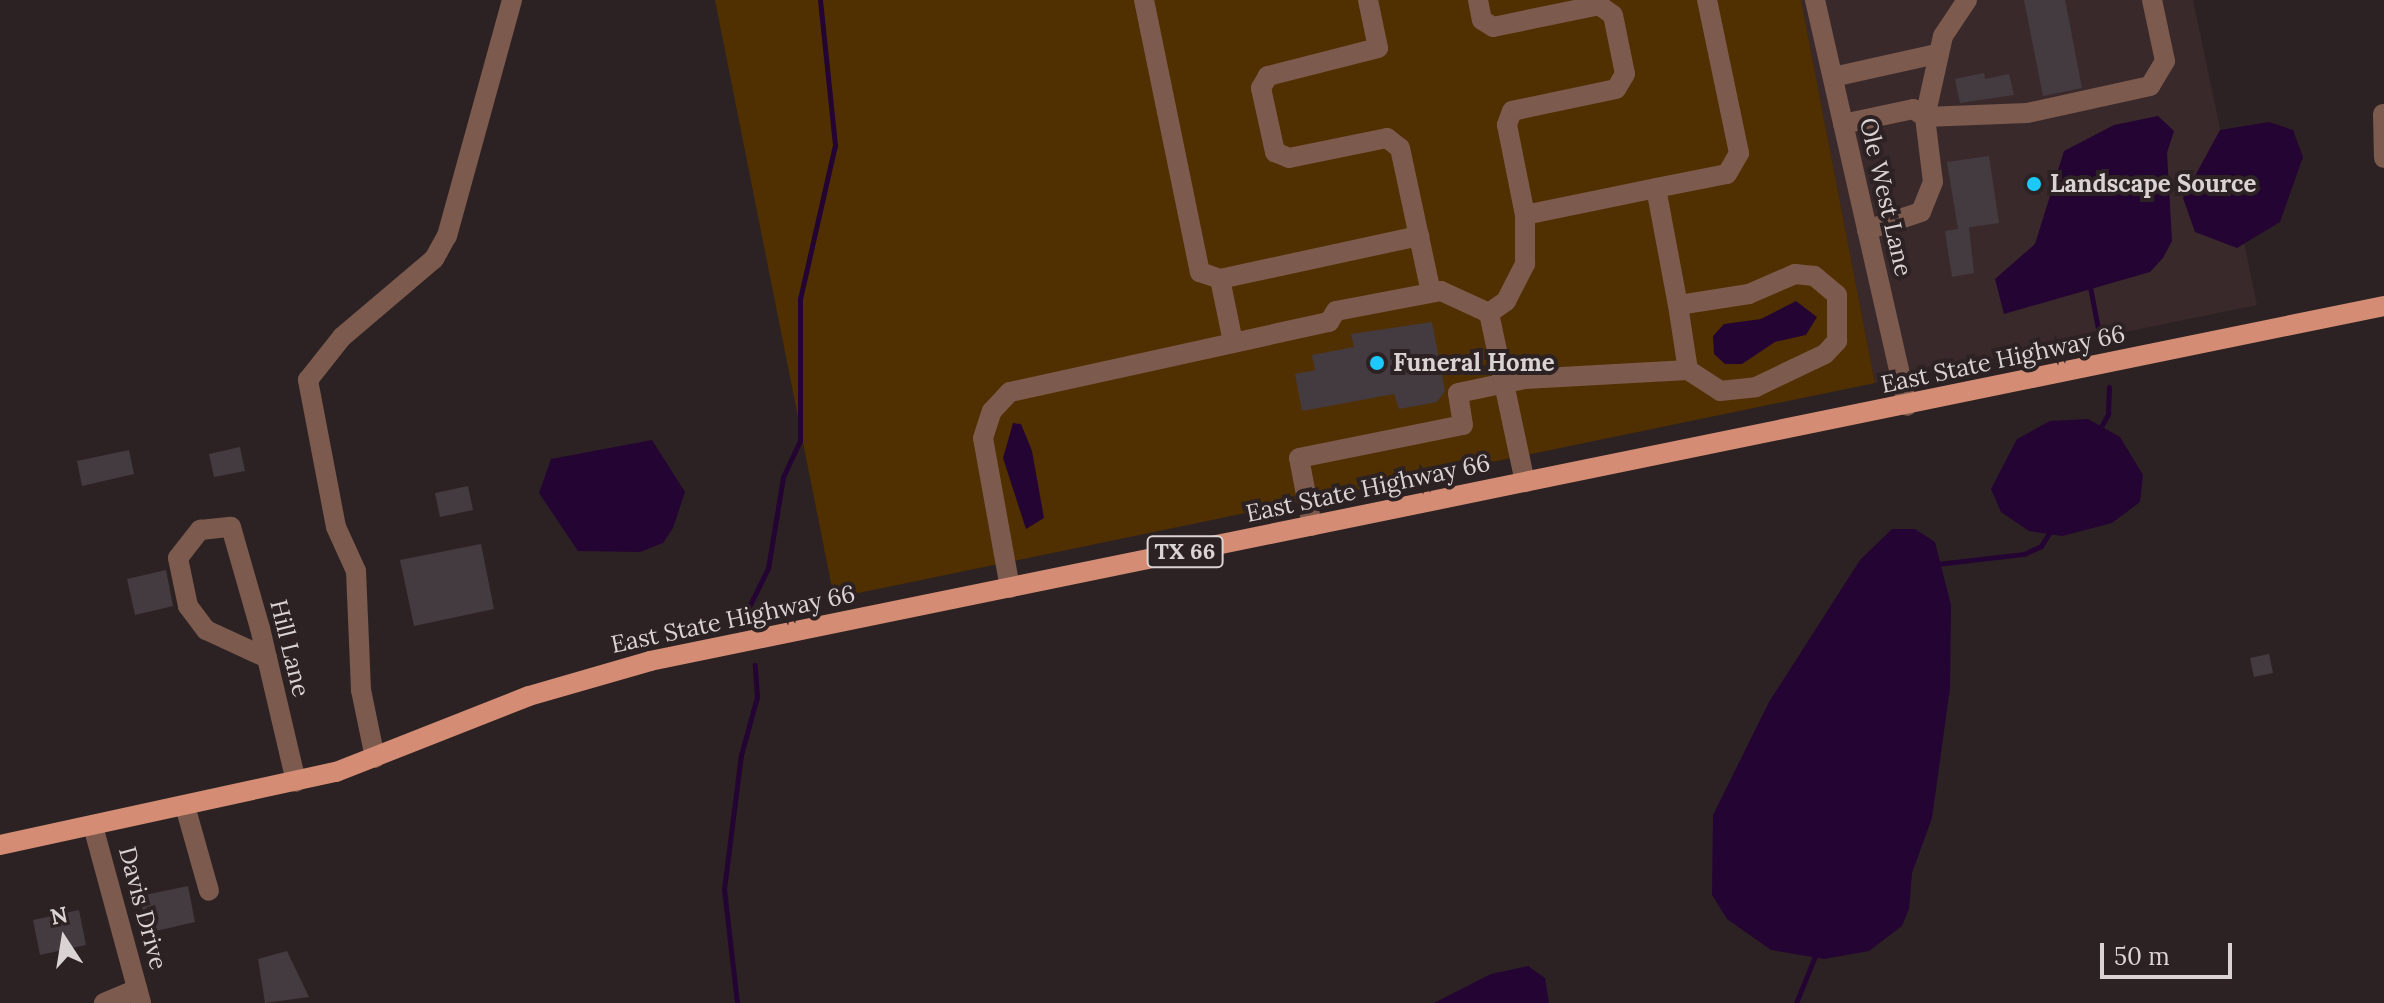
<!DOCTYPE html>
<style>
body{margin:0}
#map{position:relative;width:2384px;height:1003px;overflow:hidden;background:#2d2223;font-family:Lora,serif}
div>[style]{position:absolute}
.built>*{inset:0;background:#3a292b}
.green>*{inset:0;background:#503000}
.water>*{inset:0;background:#240432}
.stream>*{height:5px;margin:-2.5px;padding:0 2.5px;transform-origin:2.5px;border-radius:2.5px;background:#240432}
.building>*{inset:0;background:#443b40}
.minor>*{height:20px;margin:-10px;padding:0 10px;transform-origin:10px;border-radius:10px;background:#7c5a4e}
.major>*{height:20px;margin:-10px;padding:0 10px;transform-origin:10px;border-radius:10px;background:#d48d74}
.dots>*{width:22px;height:22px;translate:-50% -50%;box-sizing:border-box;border:4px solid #2d2223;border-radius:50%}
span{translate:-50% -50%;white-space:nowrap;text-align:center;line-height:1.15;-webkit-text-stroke:8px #2d2223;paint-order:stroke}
.shield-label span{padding:2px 6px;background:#2d2223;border:2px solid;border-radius:6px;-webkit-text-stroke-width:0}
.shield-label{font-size:22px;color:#dad3d3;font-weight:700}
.poi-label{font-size:24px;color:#dad3d3;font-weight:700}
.left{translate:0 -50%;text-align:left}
.street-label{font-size:24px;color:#dad3d3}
.north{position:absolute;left:24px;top:899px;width:80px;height:80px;-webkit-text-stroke:6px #2d2223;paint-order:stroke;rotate:348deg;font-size:22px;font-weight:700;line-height:32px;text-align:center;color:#dad3d3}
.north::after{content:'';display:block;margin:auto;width:28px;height:36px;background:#dad3d3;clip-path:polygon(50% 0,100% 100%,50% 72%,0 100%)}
.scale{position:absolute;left:2100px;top:943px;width:132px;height:36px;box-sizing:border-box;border:4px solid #dad3d3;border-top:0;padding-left:10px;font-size:24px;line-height:28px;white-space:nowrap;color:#dad3d3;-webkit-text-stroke:6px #2d2223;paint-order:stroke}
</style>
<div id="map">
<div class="built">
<div style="clip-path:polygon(1801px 0,2193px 0,2257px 305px,1875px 383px)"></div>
</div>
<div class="green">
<div style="clip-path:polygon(715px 0,1801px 0,1875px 383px,834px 598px)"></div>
</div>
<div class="water">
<div style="clip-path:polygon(2158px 116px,2174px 131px,2167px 153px,2172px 241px,2163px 258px,2150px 272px,2004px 314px,1995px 279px,2035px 244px,2064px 151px,2114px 125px)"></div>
<div style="clip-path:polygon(2269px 122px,2293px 130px,2303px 157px,2280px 222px,2237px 248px,2195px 232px,2183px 198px,2220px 130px)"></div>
<div style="clip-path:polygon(1796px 301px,1817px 317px,1806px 335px,1775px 342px,1742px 364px,1725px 364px,1714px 354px,1713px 336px,1724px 324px,1761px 319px)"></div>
<div style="clip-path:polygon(2088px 419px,2120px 437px,2143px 475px,2140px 502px,2112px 523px,2062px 536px,2029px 531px,2001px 512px,1991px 489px,2017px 439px,2050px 421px)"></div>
<div style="clip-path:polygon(1013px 423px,1021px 424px,1032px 451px,1044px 518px,1026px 529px,1003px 458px)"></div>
<div style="clip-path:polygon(652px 440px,685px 492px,673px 528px,663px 543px,640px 552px,578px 551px,539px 493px,551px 459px)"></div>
<div style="clip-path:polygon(1892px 529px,1915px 529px,1935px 542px,1951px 605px,1950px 688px,1932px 818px,1912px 873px,1909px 909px,1902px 926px,1869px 951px,1824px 959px,1771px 950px,1727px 919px,1712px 895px,1713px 815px,1769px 702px,1860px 560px)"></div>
<div style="clip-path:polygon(1528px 966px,1545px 978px,1549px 1003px,1434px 1003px,1491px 974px)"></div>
</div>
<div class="stream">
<div style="left:2090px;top:287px;width:58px;rotate:79.1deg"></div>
<div style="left:2097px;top:434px;width:23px;rotate:-61deg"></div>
<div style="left:2108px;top:414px;width:27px;rotate:-88deg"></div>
<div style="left:1937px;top:564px;width:88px;rotate:-6.6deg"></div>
<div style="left:2024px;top:554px;width:19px;rotate:-25deg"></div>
<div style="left:2041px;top:546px;width:19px;rotate:-58deg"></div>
<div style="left:745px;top:615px;width:52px;rotate:-63.9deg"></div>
<div style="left:768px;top:568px;width:92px;rotate:-80.6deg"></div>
<div style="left:783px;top:477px;width:40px;rotate:-65deg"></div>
<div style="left:800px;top:441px;width:142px;rotate:-90deg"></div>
<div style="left:800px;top:299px;width:158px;rotate:-77.2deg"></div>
<div style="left:835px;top:145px;width:146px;rotate:-95.9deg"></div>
<div style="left:737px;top:1003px;width:115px;rotate:-96.5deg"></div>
<div style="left:724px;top:889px;width:135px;rotate:-82.8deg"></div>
<div style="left:741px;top:755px;width:60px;rotate:-74.6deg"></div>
<div style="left:757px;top:697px;width:32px;rotate:-94deg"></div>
<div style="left:1796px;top:1003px;width:56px;rotate:-68deg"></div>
</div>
<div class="building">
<div style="clip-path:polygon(2024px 0,2065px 0,2082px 88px,2043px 96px)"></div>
<div style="clip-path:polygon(1984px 73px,1985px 79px,2009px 74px,2014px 95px,1960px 103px,1955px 79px)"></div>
<div style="clip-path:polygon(1989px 156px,1999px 223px,1958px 229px,1947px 162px)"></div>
<div style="clip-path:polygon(1969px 227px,1974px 273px,1952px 277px,1945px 231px)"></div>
<div style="clip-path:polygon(1432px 322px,1445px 391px,1437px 402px,1399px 409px,1394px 394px,1302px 411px,1295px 374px,1315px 370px,1312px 355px,1354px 347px,1351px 334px)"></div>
<div style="clip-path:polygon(240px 447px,245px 471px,214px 477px,209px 454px)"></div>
<div style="clip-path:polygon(129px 450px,134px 474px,82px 486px,77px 461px)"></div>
<div style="clip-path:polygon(468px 486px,473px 510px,440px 517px,435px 493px)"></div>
<div style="clip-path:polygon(481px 544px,494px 609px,414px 626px,400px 560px)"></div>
<div style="clip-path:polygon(166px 570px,173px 606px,135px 615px,127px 579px)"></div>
<div style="clip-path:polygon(2269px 654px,2273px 673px,2254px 677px,2250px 658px)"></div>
<div style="clip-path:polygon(188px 886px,195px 922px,147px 933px,140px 896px)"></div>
<div style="clip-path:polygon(79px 910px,86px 945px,40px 955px,33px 920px)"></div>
<div style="clip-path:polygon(287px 951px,309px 997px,265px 1003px,258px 959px)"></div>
</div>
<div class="minor">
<div style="left:1144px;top:0;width:278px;rotate:78.4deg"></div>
<div style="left:1200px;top:272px;width:21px;rotate:19deg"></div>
<div style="left:1220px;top:279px;width:64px;rotate:78.3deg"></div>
<div style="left:1368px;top:0;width:49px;rotate:78.2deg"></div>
<div style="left:1378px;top:48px;width:114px;rotate:165.7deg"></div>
<div style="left:1268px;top:76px;width:14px;rotate:120deg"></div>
<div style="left:1261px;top:88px;width:66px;rotate:77.7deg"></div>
<div style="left:1275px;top:152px;width:15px;rotate:23deg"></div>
<div style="left:1289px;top:158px;width:100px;rotate:-11.5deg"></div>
<div style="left:1387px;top:138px;width:16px;rotate:38deg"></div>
<div style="left:1400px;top:148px;width:147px;rotate:77.9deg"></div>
<div style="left:1478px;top:0;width:20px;rotate:79deg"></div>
<div style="left:1482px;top:20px;width:13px;rotate:32deg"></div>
<div style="left:1493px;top:27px;width:108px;rotate:-11.7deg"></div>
<div style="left:1599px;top:5px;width:17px;rotate:36deg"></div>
<div style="left:1613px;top:15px;width:60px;rotate:78.5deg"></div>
<div style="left:1625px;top:74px;width:17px;rotate:121deg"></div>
<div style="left:1616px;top:89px;width:106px;rotate:168.1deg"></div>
<div style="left:1512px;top:111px;width:15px;rotate:110deg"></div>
<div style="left:1507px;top:125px;width:92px;rotate:78.7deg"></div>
<div style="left:1525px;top:215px;width:134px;rotate:-11.6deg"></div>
<div style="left:1656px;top:188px;width:119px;rotate:79.4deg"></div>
<div style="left:1815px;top:0;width:416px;rotate:77.2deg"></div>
<div style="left:1967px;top:0;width:43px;rotate:123.7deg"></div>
<div style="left:1943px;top:36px;width:83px;rotate:102.5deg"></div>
<div style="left:1925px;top:117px;width:102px;rotate:-2.2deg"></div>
<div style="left:2027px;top:113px;width:126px;rotate:-12.4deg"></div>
<div style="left:2150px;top:86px;width:29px;rotate:-59deg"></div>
<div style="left:2165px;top:61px;width:62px;rotate:-102deg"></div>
<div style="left:1833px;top:77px;width:107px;rotate:-12.5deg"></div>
<div style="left:2383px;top:114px;width:44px;rotate:88.7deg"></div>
<div style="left:1843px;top:124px;width:72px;rotate:-12.1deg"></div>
<div style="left:1913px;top:109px;width:14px;rotate:34deg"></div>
<div style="left:1925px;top:117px;width:65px;rotate:83deg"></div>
<div style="left:1933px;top:182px;width:32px;rotate:112deg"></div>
<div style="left:1921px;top:212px;width:57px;rotate:161.6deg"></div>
<div style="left:1656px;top:188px;width:72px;rotate:-11.2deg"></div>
<div style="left:1727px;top:174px;width:24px;rotate:-60deg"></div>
<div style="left:1739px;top:153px;width:156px;rotate:-101.8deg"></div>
<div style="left:1220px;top:279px;width:204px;rotate:-12.2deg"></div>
<div style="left:1489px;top:313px;width:21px;rotate:-35deg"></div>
<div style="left:1506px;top:301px;width:42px;rotate:-62.8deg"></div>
<div style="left:1525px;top:264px;width:49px;rotate:-90deg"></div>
<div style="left:1312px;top:526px;width:69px;rotate:-100.8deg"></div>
<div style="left:1299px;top:458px;width:167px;rotate:-11.4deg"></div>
<div style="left:1463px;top:425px;width:32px;rotate:-99deg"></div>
<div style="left:1458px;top:393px;width:68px;rotate:-11.8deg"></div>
<div style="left:1525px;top:379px;width:163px;rotate:-3.2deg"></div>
<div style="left:1688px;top:370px;width:38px;rotate:33deg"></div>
<div style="left:1720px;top:391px;width:36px;rotate:-6deg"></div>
<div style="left:1756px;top:387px;width:76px;rotate:-25.6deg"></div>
<div style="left:1825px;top:354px;width:18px;rotate:-47deg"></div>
<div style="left:1837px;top:341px;width:46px;rotate:-90deg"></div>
<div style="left:1837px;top:295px;width:30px;rotate:-140deg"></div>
<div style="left:1814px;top:276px;width:19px;rotate:-174deg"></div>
<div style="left:1795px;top:274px;width:50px;rotate:156.5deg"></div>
<div style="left:1749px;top:294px;width:72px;rotate:171.2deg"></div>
<div style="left:1678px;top:305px;width:66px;rotate:81.3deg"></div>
<div style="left:1010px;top:588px;width:152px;rotate:-100.2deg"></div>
<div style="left:983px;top:438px;width:28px;rotate:-72deg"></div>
<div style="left:992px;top:411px;width:26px;rotate:-47deg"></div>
<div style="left:1010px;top:392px;width:327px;rotate:-12.4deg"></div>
<div style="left:1329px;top:322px;width:13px;rotate:-58deg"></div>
<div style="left:1336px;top:311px;width:107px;rotate:-10.8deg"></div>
<div style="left:1441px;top:291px;width:53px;rotate:24.6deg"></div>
<div style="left:1489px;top:313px;width:173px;rotate:78deg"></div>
<div style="left:267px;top:658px;width:67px;rotate:-155.3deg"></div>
<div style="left:206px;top:630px;width:30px;rotate:-127deg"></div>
<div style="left:188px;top:606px;width:49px;rotate:-101.8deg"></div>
<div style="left:178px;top:558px;width:36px;rotate:-52deg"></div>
<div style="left:200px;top:530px;width:31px;rotate:-6deg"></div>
<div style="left:231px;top:527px;width:105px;rotate:74deg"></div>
<div style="left:260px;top:628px;width:31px;rotate:77deg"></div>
<div style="left:267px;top:658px;width:127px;rotate:76.8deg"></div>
<div style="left:375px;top:758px;width:69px;rotate:-101.6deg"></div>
<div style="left:361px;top:690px;width:119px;rotate:-92.4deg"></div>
<div style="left:356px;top:571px;width:48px;rotate:-114.4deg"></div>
<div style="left:336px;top:527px;width:150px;rotate:-100.8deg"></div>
<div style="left:308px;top:380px;width:55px;rotate:-51.7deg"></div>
<div style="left:342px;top:337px;width:121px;rotate:-40.3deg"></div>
<div style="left:434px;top:259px;width:26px;rotate:-61deg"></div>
<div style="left:447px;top:236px;width:245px;rotate:-74.6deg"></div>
<div style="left:185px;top:806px;width:88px;rotate:74.2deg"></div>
<div style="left:93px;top:826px;width:183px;rotate:74.8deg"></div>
<div style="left:104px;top:1003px;width:36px;rotate:-23deg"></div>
</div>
<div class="major">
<div style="left:0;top:845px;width:344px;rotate:-12.3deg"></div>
<div style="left:336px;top:772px;width:207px;rotate:-21.5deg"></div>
<div style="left:529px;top:696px;width:126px;rotate:-16.1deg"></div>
<div style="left:650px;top:661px;width:1770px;rotate:-11.57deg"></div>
</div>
<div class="dots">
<div style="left:2034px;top:184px;background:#1cc9fc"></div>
<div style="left:1377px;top:363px;background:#1cc9fc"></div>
</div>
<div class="shield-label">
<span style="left:1185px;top:552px">TX 66</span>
</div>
<div class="poi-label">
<span class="left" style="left:2050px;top:184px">Landscape Source</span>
<span class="left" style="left:1393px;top:363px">Funeral Home</span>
</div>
<div class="street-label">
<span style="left:1886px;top:197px;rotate:77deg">Ole West Lane</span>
<span style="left:2003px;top:359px;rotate:-12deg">East State Highway 66</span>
<span style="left:1368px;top:488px;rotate:-12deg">East State Highway 66</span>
<span style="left:733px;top:619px;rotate:-12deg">East State Highway 66</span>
<span style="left:290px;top:648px;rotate:76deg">Hill Lane</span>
<span style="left:143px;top:908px;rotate:75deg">Davis Drive</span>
</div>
<div class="north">N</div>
<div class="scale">50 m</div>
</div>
